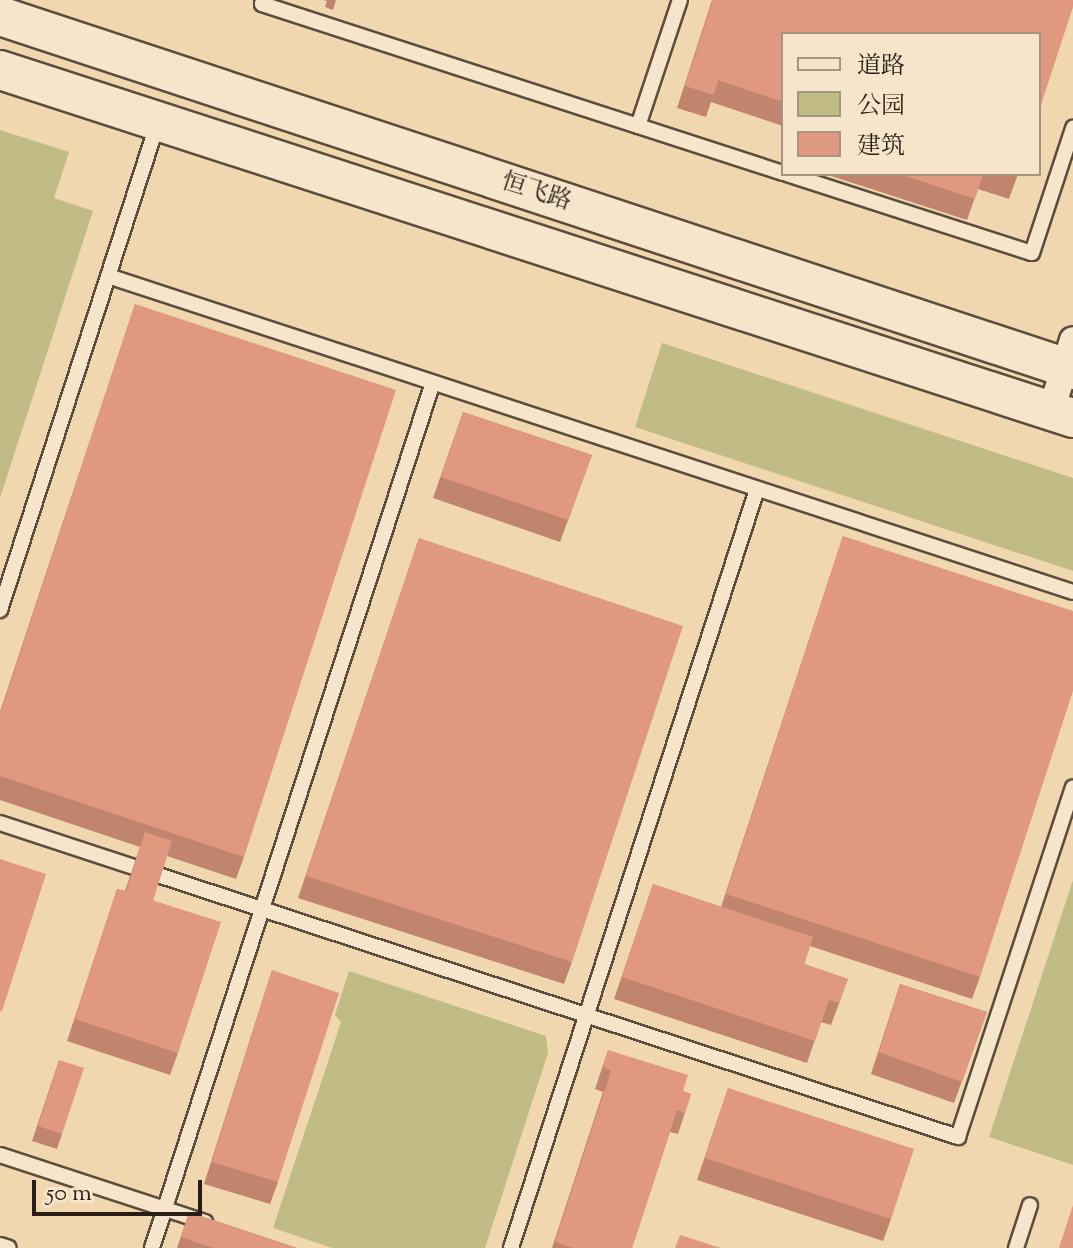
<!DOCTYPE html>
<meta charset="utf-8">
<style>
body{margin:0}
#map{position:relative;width:1073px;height:1248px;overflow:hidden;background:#f1d7af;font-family:"Sorts Mill Goudy","Noto Serif SC",serif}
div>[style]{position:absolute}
.green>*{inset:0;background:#c1bc86}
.roads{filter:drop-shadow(2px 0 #5a4c3c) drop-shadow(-2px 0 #5a4c3c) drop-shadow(0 2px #5a4c3c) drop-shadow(0 -2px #5a4c3c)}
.lane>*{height:14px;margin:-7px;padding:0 7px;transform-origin:7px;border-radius:7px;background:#f6e5cb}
.street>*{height:26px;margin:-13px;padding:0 13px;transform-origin:13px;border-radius:13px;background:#f6e5cb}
.secondary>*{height:38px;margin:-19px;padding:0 19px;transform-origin:19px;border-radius:19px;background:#f6e5cb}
.wall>*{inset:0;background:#c1846e}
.building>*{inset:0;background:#e09980}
span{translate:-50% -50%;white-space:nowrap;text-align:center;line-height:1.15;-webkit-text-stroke:6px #f6e5cb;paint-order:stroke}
.street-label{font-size:24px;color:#281e15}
.legend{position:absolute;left:781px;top:32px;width:260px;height:144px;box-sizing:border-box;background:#f6e5cb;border:2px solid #a49582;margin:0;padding:10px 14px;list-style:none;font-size:24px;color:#281e15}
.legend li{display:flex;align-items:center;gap:16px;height:40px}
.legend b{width:40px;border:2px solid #a49582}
.scale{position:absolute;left:32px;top:1180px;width:170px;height:36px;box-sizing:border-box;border:4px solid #281e15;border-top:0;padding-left:10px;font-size:24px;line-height:28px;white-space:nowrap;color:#281e15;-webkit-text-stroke:6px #f6e5cb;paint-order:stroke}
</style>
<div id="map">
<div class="green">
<div style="clip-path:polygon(0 130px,69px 152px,54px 198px,93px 211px,0 498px)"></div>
<div style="clip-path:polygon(662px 343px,1073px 478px,1073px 571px,635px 427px)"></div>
<div style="clip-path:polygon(1073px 880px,1073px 1165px,989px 1137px)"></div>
<div style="clip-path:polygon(349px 971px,546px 1036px,548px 1053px,485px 1248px,332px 1248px,273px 1228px,341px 1022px,335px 1015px)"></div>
</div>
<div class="roads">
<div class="lane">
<div style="left:263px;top:0;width:4px;rotate:104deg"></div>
<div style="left:262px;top:4px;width:548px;rotate:17.97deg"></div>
<div style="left:638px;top:126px;width:133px;rotate:-71.6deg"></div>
<div style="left:787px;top:174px;width:257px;rotate:17.9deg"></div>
<div style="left:1032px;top:253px;width:132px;rotate:-71.8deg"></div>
<div style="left:108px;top:276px;width:1015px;rotate:18.13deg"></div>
<div style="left:0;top:610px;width:513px;rotate:-72.06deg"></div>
<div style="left:0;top:823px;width:141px;rotate:18.2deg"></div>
<div style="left:161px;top:876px;width:839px;rotate:18.13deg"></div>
<div style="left:958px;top:1137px;width:368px;rotate:-71.8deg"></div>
<div style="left:0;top:1155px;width:216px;rotate:18.1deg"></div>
<div style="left:0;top:1245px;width:9px;rotate:18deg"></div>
<div style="left:152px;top:1248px;width:910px;rotate:-72.02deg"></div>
<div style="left:511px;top:1248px;width:798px;rotate:-72.04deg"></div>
<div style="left:1016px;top:1248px;width:45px;rotate:-72deg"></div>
</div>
<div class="street">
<div style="left:1051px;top:411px;width:74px;rotate:-72.8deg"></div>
</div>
<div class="secondary">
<div style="left:0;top:16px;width:1130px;rotate:18.26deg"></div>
<div style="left:0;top:70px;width:1128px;rotate:17.97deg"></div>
</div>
</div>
<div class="wall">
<div style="clip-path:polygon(323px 0,336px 0,333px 10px,325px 7px,327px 1px)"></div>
<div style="clip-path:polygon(712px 0,1073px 0,783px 34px,783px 126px,711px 102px,706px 117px,677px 108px)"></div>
<div style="clip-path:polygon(825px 174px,1018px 174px,1009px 199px,978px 189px,967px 220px)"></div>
<div style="clip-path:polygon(135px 304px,244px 857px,236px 879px,167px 856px,153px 900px,178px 1053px,170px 1075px,67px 1041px,117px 889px,125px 891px,140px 847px,0 800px,0 712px)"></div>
<div style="clip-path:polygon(463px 412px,592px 455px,560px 542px,433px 498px)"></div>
<div style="clip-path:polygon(843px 536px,980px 977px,972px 999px,810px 946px,804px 964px,848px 979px,831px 1025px,821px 1022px,807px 1063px,614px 999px,653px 884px,721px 907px)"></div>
<div style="clip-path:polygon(419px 538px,572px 962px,564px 984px,298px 898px)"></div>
<div style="clip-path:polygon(272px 970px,278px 1182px,270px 1204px,204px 1184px)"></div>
<div style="clip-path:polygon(900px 984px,987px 1012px,954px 1103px,871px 1074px)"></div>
<div style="clip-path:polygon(608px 1050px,683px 1091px,691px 1094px,678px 1134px,670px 1132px,632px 1248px,552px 1248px,603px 1092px,595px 1089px)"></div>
<div style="clip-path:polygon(59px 1060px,62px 1134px,57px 1149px,32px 1141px)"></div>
<div style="clip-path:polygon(728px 1088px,891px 1219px,883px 1241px,697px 1180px)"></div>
<div style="clip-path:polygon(189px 1212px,297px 1248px,177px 1248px)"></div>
</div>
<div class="building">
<div style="clip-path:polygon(713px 0,1073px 0,1073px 7px,1039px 111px,1039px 34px,783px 34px,783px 102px,718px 80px,714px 95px,685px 86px)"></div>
<div style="clip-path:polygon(900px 174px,983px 174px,975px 199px)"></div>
<div style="clip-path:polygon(135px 304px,396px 390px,244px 857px,0 776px,0 715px)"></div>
<div style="clip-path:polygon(463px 412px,592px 455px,568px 520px,441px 477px)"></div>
<div style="clip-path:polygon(843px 536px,1073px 611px,1073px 691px,980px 977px,726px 894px)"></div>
<div style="clip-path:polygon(419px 538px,683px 626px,572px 962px,306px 876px)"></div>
<div style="clip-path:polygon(145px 832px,172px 841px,153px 900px,126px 892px)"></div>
<div style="clip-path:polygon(0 859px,46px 874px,2px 1011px,0 1011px)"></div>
<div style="clip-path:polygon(653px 884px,813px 937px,804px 964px,848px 979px,839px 1003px,829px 1000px,815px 1041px,622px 977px)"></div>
<div style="clip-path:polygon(117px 889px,221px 922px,178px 1053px,75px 1019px)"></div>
<div style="clip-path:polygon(272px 970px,339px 993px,278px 1182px,212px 1162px)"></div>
<div style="clip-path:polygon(900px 984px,987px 1012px,962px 1082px,879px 1052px)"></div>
<div style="clip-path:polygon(608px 1050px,688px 1075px,683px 1091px,691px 1094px,685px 1113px,677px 1110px,632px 1248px,573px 1248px,555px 1242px,611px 1071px,603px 1067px)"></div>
<div style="clip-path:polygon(59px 1060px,84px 1068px,62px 1134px,38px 1126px)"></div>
<div style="clip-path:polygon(728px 1088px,914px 1149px,891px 1219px,705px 1158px)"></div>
<div style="clip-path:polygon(1073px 1205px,1073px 1248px,1059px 1248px)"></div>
<div style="clip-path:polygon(189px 1212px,297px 1248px,213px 1248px,181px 1237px)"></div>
<div style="clip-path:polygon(680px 1235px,721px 1248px,675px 1248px)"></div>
</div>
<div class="street-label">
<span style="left:536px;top:193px;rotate:18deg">恒飞路</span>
</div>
<ul class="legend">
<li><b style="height:10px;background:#f6e5cb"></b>道路</li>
<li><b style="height:22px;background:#c1bc86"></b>公园</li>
<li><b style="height:22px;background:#e09980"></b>建筑</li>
</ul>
<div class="scale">50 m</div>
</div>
